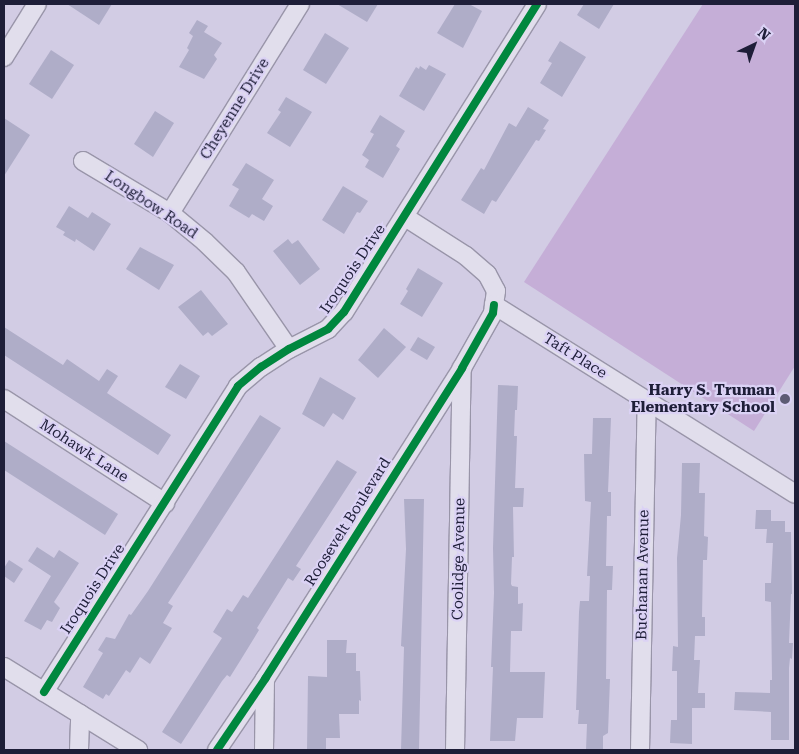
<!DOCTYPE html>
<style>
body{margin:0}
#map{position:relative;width:799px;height:754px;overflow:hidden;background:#d2cce4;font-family:"Roboto Serif",serif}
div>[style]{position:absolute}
.green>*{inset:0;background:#c5aed7}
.building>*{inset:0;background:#afadc8}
.roads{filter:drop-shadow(1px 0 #9995a9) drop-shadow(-1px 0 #9995a9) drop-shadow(0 1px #9995a9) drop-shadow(0 -1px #9995a9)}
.minor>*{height:18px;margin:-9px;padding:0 9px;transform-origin:9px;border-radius:9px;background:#e1deec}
.cycleway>*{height:8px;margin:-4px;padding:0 4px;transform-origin:4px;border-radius:4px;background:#00873e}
.dots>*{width:14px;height:14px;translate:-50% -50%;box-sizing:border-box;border:2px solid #dbd2f5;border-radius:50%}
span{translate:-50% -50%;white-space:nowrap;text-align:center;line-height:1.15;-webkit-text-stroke:4.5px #dbd2f5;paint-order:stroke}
.street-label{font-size:15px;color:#1e1e38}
.poi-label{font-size:15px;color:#1e1e38;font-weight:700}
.right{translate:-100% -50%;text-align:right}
.frame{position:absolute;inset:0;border:5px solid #1e1e38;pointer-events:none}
.north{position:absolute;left:729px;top:20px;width:50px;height:50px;-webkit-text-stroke:4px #dbd2f5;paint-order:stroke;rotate:42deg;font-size:14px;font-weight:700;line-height:20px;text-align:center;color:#1e1e38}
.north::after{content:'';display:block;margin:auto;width:18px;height:22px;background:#1e1e38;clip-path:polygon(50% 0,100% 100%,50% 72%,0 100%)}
</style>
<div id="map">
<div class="green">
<div style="clip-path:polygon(703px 4px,795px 4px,795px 366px,754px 431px,524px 282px)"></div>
</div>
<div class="building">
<div style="clip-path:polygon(67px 4px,112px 4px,99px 25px)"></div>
<div style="clip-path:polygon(337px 4px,378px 4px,367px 22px)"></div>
<div style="clip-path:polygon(455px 4px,469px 4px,482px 11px,463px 48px,437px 33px)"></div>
<div style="clip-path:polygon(584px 4px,614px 4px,599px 29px,577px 15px)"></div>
<div style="clip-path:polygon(197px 20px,208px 26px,204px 32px,222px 43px,214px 55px,217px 59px,204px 79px,179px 67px,189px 50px,187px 48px,193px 36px,189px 33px)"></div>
<div style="clip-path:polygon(325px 33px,349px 48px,326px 84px,303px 70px)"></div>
<div style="clip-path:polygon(560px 41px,586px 57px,562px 97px,540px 83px,552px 63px,548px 61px)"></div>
<div style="clip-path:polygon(51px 50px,74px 65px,52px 99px,29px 84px)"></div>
<div style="clip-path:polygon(429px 65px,446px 74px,424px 111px,399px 96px,416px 67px,419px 69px,420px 66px,426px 70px)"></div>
<div style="clip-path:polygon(286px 97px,312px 112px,290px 147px,267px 133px,281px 112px,278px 110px)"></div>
<div style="clip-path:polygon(528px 107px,549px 120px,543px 129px,546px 130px,539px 141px,536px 140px,496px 202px,492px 200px,484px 214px,461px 200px,481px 168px,484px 170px,509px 123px,516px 127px)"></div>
<div style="clip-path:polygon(155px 111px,174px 123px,153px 157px,134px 144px)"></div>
<div style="clip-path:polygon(380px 115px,405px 131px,396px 146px,400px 149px,383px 178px,365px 167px,369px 160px,362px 155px,374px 134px,370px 132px)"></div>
<div style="clip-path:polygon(4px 118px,30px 135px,4px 176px)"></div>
<div style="clip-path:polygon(246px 163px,274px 180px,262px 199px,273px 206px,264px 221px,252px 214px,249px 218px,229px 206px,239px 189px,232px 185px)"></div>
<div style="clip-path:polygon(343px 186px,368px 201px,360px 213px,357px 212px,344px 234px,322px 220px)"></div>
<div style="clip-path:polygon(69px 206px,88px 218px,92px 212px,111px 224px,94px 251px,76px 239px,75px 242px,63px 235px,65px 232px,56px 227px)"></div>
<div style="clip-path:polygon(288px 239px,292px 244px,298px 240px,320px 269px,300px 285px,273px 251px)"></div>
<div style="clip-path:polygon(140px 247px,174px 265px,159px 290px,126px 269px)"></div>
<div style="clip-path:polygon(418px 268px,443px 283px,422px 317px,400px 304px,408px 291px,406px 289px)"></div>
<div style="clip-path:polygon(201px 290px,228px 324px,212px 336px,208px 332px,203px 336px,178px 307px)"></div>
<div style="clip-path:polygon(4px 327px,63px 365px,67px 359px,99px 381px,107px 369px,118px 376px,107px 393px,171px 435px,158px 455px,4px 355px)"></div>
<div style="clip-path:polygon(384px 328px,406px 347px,378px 378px,358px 360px)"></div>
<div style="clip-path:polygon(418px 337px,435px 347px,427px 360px,410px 350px)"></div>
<div style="clip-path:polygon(180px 364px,200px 376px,186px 399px,165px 387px)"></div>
<div style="clip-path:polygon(320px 377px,356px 398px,343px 420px,333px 413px,324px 427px,302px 414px)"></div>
<div style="clip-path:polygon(498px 385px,518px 386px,517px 410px,515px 410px,514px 436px,517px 436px,515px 488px,524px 488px,523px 507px,513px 507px,514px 557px,512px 557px,511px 584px,512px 586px,518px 587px,518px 604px,523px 603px,522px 631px,511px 631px,510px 672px,545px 672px,543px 718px,517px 718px,515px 741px,490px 741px,493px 667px,491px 667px,494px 593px,493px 548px)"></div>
<div style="clip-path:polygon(260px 415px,281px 428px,168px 603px,173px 606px,163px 623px,172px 628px,150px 664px,140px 657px,130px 673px,126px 670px,109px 696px,106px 694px,103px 699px,83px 687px,103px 653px,98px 650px,106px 637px,115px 639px,129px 614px,131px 615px,148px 591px)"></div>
<div style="clip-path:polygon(593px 418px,611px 418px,608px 492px,611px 492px,611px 516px,607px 516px,606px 566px,613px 566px,612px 590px,607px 590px,606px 679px,610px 679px,608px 733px,603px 736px,603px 750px,586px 750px,587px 724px,578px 724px,579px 710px,576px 710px,579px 612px,580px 601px,589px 601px,590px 576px,587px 576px,591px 502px,585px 501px,584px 454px,592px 454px)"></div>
<div style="clip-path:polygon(4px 441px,118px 514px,105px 535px,4px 470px)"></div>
<div style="clip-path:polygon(337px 460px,357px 472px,296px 566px,301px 569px,293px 581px,288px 578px,257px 628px,259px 630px,240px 661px,230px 677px,227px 675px,222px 681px,181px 744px,162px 732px,222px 638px,213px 632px,227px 609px,232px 612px,243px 595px,248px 598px)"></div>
<div style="clip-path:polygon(682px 463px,700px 463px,699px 493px,705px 493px,704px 536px,708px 537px,707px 560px,703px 560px,702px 617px,705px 617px,705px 636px,695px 636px,694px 660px,700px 660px,698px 693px,705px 693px,705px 708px,692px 708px,692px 744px,670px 743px,671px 720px,677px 720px,677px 671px,672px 671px,673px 646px,678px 647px,677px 558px,681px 515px)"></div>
<div style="clip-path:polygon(404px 499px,424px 499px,419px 750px,401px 750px,404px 647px,401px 646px,406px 549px)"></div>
<div style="clip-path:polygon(756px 510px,771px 510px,771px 521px,785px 521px,785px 532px,791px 532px,792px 594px,791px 594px,789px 643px,793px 643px,792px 659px,790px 658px,789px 668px,789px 740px,771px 740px,771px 712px,734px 710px,735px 692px,770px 693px,770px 680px,772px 680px,771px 602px,765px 601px,765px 583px,771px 583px,773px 543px,766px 543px,767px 529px,755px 529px)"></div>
<div style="clip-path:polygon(37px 547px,54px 558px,59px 550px,79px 563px,54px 602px,60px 608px,52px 622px,47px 620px,41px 630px,24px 621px,51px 576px,28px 561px)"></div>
<div style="clip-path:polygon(9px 560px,23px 569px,14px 583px,4px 576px,4px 568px)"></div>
<div style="clip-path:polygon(327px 640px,347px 640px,346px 653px,356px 653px,356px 671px,360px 671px,361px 701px,359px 700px,359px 714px,339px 714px,340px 738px,326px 738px,326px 750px,307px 750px,308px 676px,327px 677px)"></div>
</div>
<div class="roads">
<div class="minor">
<div style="left:4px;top:57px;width:62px;rotate:-58.1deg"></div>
<div style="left:83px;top:161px;width:101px;rotate:30.9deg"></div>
<div style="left:170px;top:213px;width:45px;rotate:39.6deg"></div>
<div style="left:205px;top:242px;width:43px;rotate:44.1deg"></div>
<div style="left:236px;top:272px;width:93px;rotate:55.5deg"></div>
<div style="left:170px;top:213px;width:246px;rotate:-58.1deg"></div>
<div style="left:405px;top:217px;width:72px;rotate:32.6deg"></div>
<div style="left:466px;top:256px;width:28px;rotate:41deg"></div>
<div style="left:487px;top:274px;width:19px;rotate:62deg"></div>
<div style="left:496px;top:291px;width:14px;rotate:98deg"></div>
<div style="left:494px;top:305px;width:355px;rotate:32.1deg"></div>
<div style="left:4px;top:399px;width:192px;rotate:32.9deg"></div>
<div style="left:4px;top:667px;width:158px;rotate:31.8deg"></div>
<div style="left:44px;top:692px;width:362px;rotate:-57.6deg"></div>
<div style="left:238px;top:386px;width:30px;rotate:-40deg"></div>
<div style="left:261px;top:367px;width:33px;rotate:-33deg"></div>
<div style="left:289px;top:349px;width:44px;rotate:-27.1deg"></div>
<div style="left:328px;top:329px;width:23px;rotate:-47deg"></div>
<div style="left:344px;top:312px;width:363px;rotate:-57.9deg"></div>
<div style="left:79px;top:750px;width:36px;rotate:-88deg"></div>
<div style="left:217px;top:750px;width:86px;rotate:-55.9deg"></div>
<div style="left:265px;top:679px;width:368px;rotate:-57.6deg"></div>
<div style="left:462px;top:368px;width:63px;rotate:-60.6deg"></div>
<div style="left:493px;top:313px;width:8px;rotate:-83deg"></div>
<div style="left:264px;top:750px;width:71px;rotate:-89.2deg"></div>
<div style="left:455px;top:750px;width:382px;rotate:-89deg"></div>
<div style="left:640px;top:750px;width:350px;rotate:-88.9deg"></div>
</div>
</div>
<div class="cycleway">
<div style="left:44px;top:692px;width:362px;rotate:-57.6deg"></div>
<div style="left:238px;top:386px;width:30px;rotate:-40deg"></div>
<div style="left:261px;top:367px;width:33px;rotate:-33deg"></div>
<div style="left:289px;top:349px;width:44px;rotate:-27.1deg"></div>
<div style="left:328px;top:329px;width:23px;rotate:-47deg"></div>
<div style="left:344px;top:312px;width:363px;rotate:-57.9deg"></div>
<div style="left:217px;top:750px;width:86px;rotate:-55.9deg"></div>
<div style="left:265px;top:679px;width:368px;rotate:-57.6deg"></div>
<div style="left:462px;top:368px;width:63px;rotate:-60.6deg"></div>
<div style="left:493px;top:313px;width:8px;rotate:-83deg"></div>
</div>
<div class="dots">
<div style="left:785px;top:399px;background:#5d5b74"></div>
</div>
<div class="street-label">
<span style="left:235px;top:109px;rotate:-58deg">Cheyenne Drive</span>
<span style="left:151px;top:205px;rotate:34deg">Longbow Road</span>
<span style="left:353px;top:269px;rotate:-56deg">Iroquois Drive</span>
<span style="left:575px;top:356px;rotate:32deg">Taft Place</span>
<span style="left:84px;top:451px;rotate:33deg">Mohawk Lane</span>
<span style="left:348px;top:522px;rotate:-58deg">Roosevelt Boulevard</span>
<span style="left:459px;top:559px;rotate:-89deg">Coolidge Avenue</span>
<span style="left:643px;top:575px;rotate:-89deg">Buchanan Avenue</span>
<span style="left:93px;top:589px;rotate:-57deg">Iroquois Drive</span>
</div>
<div class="poi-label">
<span class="right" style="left:775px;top:399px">Harry S. Truman<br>Elementary School</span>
</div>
<div class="frame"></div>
<div class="north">N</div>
</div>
